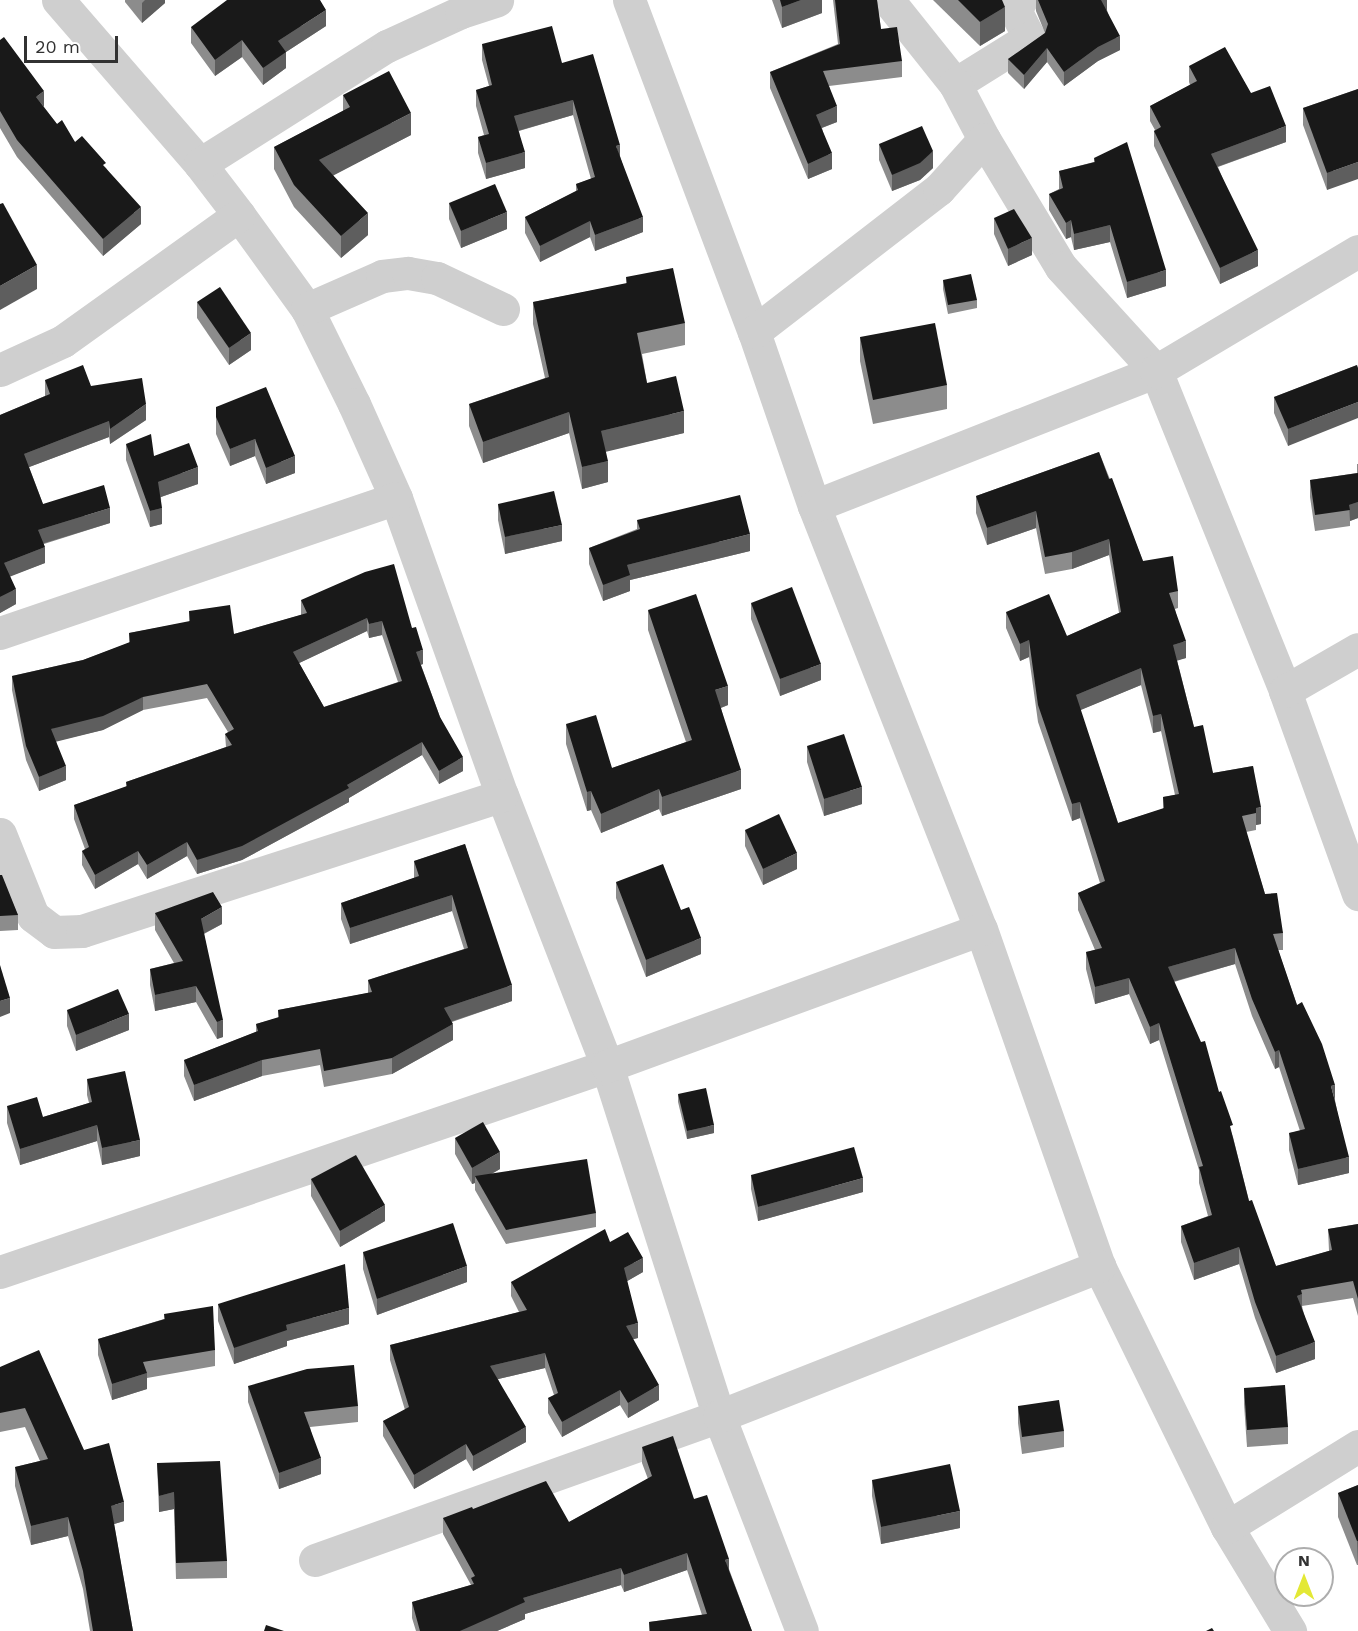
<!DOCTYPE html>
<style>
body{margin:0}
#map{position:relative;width:1358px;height:1631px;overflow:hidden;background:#fff;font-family:"Work Sans",sans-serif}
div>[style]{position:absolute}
.minor>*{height:33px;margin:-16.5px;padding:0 16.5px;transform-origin:16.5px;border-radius:16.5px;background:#cfcfcf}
.wall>*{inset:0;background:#8c8c8c}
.shaded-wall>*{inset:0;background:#5e5e5e}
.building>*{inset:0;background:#191919}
span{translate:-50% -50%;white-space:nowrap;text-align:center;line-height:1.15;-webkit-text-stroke:6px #fff;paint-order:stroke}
.north{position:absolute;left:1274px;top:1547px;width:60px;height:60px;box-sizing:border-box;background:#fff;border:2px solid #adadad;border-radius:50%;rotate:0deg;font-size:16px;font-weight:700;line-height:24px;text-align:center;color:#323232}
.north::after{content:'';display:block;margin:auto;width:21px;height:27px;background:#e3e835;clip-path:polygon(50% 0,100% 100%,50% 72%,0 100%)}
.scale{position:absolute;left:24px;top:36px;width:94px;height:27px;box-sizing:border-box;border:3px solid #323232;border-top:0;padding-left:8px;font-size:18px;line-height:21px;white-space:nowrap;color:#323232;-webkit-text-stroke:4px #fff;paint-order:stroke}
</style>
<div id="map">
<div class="minor">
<div style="left:58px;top:0;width:217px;rotate:49.1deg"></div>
<div style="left:200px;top:164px;width:64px;rotate:52.6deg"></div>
<div style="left:239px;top:215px;width:116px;rotate:54.1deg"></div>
<div style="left:307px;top:309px;width:106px;rotate:63.7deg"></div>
<div style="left:354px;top:404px;width:103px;rotate:65.9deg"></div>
<div style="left:396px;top:498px;width:315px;rotate:70.4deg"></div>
<div style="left:502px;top:795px;width:291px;rotate:68.8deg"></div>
<div style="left:607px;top:1066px;width:367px;rotate:72.3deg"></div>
<div style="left:719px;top:1416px;width:230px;rotate:68.9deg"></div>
<div style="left:629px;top:0;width:355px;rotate:69.4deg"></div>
<div style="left:754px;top:332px;width:184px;rotate:71deg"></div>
<div style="left:814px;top:506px;width:455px;rotate:68.5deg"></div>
<div style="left:981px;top:929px;width:357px;rotate:70.7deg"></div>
<div style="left:1099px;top:1266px;width:291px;rotate:63.9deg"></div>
<div style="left:1227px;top:1527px;width:122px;rotate:58.8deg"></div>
<div style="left:888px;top:0;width:107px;rotate:51.4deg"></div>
<div style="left:1021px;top:0;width:12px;rotate:121deg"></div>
<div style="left:1015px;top:10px;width:31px;rotate:63deg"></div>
<div style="left:1029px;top:38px;width:87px;rotate:148.1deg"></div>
<div style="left:955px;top:84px;width:62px;rotate:62.2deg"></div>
<div style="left:984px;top:139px;width:149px;rotate:59deg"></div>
<div style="left:1061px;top:267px;width:141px;rotate:47.6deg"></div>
<div style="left:1156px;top:371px;width:345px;rotate:68deg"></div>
<div style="left:1285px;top:691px;width:216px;rotate:70.2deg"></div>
<div style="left:200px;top:164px;width:221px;rotate:-32.3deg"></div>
<div style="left:387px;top:46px;width:81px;rotate:-24.7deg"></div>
<div style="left:461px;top:12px;width:38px;rotate:-18deg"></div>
<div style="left:307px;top:309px;width:82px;rotate:-23.7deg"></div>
<div style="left:382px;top:276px;width:26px;rotate:-7deg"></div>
<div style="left:408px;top:273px;width:29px;rotate:10deg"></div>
<div style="left:437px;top:278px;width:73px;rotate:25.2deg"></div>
<div style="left:754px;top:332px;width:234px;rotate:-37.7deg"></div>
<div style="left:939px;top:189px;width:67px;rotate:-48deg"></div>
<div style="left:0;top:370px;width:69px;rotate:-24.7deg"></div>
<div style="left:63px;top:341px;width:216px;rotate:-35.6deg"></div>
<div style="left:814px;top:506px;width:368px;rotate:-21.5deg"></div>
<div style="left:1156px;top:371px;width:235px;rotate:-30.7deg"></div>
<div style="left:0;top:633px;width:418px;rotate:-18.8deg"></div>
<div style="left:1285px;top:691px;width:84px;rotate:-29.9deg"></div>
<div style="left:0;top:834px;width:88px;rotate:68.1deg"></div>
<div style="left:33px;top:916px;width:26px;rotate:37deg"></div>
<div style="left:54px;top:932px;width:28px;rotate:-2deg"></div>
<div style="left:82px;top:931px;width:441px;rotate:-17.9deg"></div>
<div style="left:0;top:1272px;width:641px;rotate:-18.75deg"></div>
<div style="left:607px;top:1066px;width:398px;rotate:-20.1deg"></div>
<div style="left:1227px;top:1527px;width:154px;rotate:-31.7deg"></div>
<div style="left:315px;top:1560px;width:429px;rotate:-19.6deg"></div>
<div style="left:719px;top:1416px;width:409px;rotate:-21.5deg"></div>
</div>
<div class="wall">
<div style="clip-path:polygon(125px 0,165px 0,165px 3px,142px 23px,125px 2px)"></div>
<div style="clip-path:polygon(772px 0,822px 0,822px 13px,782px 28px)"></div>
<div style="clip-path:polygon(833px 0,877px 0,881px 29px,902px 61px,902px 77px,829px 86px,837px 122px,822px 128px,832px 169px,808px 179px,770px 88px,770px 72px,838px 44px)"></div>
<div style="clip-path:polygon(933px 0,1002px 0,1005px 31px,980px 46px)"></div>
<div style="clip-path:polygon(1036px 0,1107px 0,1107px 10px,1120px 50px,1098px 61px,1064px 86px,1047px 62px,1024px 89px,1008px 73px,1008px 59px,1045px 33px,1036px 11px)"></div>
<div style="clip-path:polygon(326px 26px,286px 52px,286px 68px,263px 85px,242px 57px,215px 76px,191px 43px,191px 27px)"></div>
<div style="clip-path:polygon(0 40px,44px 107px,57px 124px,75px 142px,106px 168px,141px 224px,103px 256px,17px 157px,0 128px)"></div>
<div style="clip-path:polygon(482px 44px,562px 63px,620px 156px,643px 232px,595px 251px,590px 237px,540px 262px,525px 233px,525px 217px,576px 191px,576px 184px,591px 179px,573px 115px,519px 131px,525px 168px,486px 179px,478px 153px,478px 137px,484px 135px,476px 106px,476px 90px,489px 86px,482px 60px)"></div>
<div style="clip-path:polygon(1189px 66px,1251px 93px,1286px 142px,1218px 167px,1258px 266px,1220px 284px,1154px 146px,1154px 131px,1155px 130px,1150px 121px,1150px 106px,1190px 85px,1189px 82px)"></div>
<div style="clip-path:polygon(1358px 89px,1327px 190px,1303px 125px,1303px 108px)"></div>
<div style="clip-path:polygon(343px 95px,411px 135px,333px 175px,368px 235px,341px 258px,294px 207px,274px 169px,274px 147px,343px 111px)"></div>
<div style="clip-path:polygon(879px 144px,933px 168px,920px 180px,892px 191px,879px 160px)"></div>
<div style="clip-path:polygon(1094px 158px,1166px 286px,1127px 298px,1110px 242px,1074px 250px,1071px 237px,1066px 239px,1049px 210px,1049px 194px,1059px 189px,1059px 171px,1094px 162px)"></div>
<div style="clip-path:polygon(449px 203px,507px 229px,461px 248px,449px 219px)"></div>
<div style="clip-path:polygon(994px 218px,1032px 255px,1008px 266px,994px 234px)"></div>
<div style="clip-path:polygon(626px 277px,685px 323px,685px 345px,642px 354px,647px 383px,684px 433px,606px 451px,608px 482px,582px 489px,569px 433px,483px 463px,469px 426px,469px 404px,545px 378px,533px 324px,533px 302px,626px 284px)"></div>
<div style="clip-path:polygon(943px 280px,977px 300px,977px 308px,948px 314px,943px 289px)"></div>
<div style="clip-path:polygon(197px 302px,251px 350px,229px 365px,197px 318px)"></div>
<div style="clip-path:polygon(860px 337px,947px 385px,947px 409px,873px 424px,860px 361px)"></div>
<div style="clip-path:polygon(1357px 365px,1288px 446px,1274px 413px,1274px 397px)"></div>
<div style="clip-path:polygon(45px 380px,91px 386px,146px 420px,110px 444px,109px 437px,29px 467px,43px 504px,110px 523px,44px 544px,45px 563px,10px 576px,16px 604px,0 613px,0 415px,45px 396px)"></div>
<div style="clip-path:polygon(216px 407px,295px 473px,266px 484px,255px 456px,230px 466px,216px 434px)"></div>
<div style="clip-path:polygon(126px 444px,154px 456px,198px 484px,161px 497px,162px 524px,150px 527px,126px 460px)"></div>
<div style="clip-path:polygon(evenodd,1099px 452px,1143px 561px,1178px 591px,1178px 608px,1175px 609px,1186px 658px,1177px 660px,1194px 727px,1213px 773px,1253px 766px,1261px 824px,1256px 825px,1256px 830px,1246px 832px,1265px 894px,1283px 933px,1283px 950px,1278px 950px,1297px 1005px,1335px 1100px,1349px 1173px,1298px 1185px,1289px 1150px,1289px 1133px,1300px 1131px,1279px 1067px,1275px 1069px,1252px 1016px,1235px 964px,1174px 982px,1233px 1137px,1249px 1201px,1276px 1266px,1329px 1251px,1328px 1229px,1358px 1224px,1358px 1316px,1353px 1298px,1302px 1306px,1315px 1359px,1276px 1373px,1255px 1318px,1239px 1264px,1194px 1280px,1181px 1242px,1181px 1226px,1208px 1216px,1199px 1183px,1199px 1170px,1159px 1040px,1150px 1044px,1129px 994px,1095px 1004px,1086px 969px,1086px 952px,1095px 950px,1078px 910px,1078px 893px,1100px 883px,1080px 818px,1072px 821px,1038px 722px,1029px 657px,1020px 661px,1006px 628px,1006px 612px,1067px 636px,1119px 613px,1109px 555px,1072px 569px,1045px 574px,1036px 528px,987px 545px,976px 513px,976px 496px,1099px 452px,1141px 685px,1153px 733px,1161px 731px,1175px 795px,1163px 797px,1163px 809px,1118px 823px,1080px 710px,1141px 685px)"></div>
<div style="clip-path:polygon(1357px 464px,1358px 464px,1358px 518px,1350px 521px,1350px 526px,1315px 531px,1310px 497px,1310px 480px,1357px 473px)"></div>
<div style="clip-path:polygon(498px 504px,562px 541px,505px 554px,498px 520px)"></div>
<div style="clip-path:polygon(637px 520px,750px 551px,630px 580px,630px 591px,603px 601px,589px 564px,589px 548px,637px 529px)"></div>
<div style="clip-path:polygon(evenodd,301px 600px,412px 628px,423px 664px,421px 665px,440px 717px,463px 771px,439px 784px,422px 755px,349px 798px,349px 802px,242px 860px,197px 874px,187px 856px,147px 879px,138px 864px,95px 889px,82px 865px,82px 851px,85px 849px,74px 819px,74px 805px,126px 787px,126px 782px,226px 747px,225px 734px,228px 732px,207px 698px,143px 710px,103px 730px,56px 741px,66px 780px,39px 791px,26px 760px,12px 690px,12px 676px,83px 660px,129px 643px,129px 633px,189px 622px,189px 611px,234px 634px,301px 615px,301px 600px,367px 631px,369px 638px,382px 635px,398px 682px,324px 707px,299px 663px,367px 631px)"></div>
<div style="clip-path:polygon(751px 603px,821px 680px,780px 696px,751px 619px)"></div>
<div style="clip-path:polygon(648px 610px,728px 705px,721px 708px,741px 789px,662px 816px,659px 809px,601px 833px,591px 810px,587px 811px,566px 744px,566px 724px,612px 768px,686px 742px,648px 630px)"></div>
<div style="clip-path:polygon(807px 746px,862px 804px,824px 816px,807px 762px)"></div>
<div style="clip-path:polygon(745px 830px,797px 869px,763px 885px,745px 846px)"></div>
<div style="clip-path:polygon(465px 844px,512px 1001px,452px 1022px,453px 1040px,392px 1074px,324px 1087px,320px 1065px,262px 1076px,194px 1101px,184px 1076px,184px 1060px,256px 1032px,256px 1024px,278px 1018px,278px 1010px,368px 993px,368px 980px,464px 949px,452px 911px,350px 944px,341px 919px,341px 903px,414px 878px,414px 861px)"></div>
<div style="clip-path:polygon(0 875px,18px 915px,18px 930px,0 931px)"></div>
<div style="clip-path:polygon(616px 882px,681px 910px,701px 954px,646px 977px,616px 898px)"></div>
<div style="clip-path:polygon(155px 913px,222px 924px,204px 934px,223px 1037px,217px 1039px,196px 1002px,155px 1011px,150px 985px,150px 969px,174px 963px,155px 930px)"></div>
<div style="clip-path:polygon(67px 1010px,129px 1030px,76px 1051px,67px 1026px)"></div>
<div style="clip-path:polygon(87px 1079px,140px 1156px,102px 1165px,97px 1141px,20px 1165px,7px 1123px,7px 1106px,43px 1117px,89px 1103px,87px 1095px)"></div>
<div style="clip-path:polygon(678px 1094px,714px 1133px,687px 1139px,678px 1102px)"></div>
<div style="clip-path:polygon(455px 1138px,500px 1169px,492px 1174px,596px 1213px,596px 1227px,506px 1244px,475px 1190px,475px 1183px,472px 1184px,455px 1154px)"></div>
<div style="clip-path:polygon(751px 1175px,863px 1192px,758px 1221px,751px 1189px)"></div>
<div style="clip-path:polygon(311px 1179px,385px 1221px,340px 1247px,311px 1196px)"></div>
<div style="clip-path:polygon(610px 1242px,643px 1272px,627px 1281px,638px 1338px,633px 1339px,659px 1400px,628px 1418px,620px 1405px,562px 1437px,548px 1413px,548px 1398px,554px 1395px,545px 1368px,498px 1379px,526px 1442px,473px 1471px,466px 1459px,414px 1489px,383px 1436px,383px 1421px,405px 1410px,390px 1360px,390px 1345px,519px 1312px,511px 1296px,511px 1282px)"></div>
<div style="clip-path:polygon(363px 1252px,467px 1282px,377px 1315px,363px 1269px)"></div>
<div style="clip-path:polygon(218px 1304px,349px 1324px,287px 1341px,287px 1346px,234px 1364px,218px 1321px)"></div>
<div style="clip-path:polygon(164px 1314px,215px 1350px,215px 1366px,147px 1378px,147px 1389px,112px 1400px,98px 1355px,98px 1339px,164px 1319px)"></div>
<div style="clip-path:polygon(0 1367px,84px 1450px,124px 1521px,114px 1524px,133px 1631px,90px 1631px,83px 1589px,68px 1536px,31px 1545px,15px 1486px,15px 1467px,40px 1461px,25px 1427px,0 1432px)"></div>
<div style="clip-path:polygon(248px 1386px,358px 1406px,358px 1422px,310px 1427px,321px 1474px,279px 1489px,248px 1402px)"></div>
<div style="clip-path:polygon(1244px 1388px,1288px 1427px,1288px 1444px,1247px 1447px,1244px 1404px)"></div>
<div style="clip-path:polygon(1018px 1406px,1064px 1431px,1064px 1447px,1022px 1454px,1018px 1423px)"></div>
<div style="clip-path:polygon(642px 1447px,694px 1499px,729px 1569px,752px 1631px,649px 1631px,649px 1622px,702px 1615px,687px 1570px,624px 1592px,621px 1585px,525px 1614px,525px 1619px,497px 1631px,416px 1631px,412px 1618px,412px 1602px,471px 1585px,443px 1534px,443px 1518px,473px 1509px,569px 1522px,648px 1479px,642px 1463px)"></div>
<div style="clip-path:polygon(157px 1463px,227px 1561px,227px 1578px,176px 1579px,174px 1509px,159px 1512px)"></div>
<div style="clip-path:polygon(872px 1480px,960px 1528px,881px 1544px,872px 1496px)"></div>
<div style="clip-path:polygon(1358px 1485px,1358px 1565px,1357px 1565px,1338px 1517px,1338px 1493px)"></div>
</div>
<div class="shaded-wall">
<div style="clip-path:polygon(145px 0,165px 0,165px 3px,142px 23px,142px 3px)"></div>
<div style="clip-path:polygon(801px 0,822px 0,822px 13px,782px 28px,782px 7px)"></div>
<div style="clip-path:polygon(1101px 0,1107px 0,1107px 10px,1101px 14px)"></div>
<div style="clip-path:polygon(1005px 7px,1005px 31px,980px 46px,980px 22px)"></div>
<div style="clip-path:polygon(326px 10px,326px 26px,286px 52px,286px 68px,263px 85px,263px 68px,278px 41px)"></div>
<div style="clip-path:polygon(1120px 36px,1120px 50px,1098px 61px,1064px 86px,1064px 72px,1098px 47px)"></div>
<div style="clip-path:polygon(242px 40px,242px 57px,215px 76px,215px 60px)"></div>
<div style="clip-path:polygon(1047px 48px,1047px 62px,1024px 89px,1024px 75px)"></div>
<div style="clip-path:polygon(44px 91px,44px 107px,36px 97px)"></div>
<div style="clip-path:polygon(573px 100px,573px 115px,514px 132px,514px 116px)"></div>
<div style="clip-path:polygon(837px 106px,837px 122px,816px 130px,816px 115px)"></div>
<div style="clip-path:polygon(411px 113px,411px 135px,319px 183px,319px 160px)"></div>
<div style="clip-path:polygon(1286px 126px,1286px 142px,1211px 169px,1211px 154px)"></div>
<div style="clip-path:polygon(620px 145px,620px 161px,616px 146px)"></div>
<div style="clip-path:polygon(933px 151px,933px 168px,920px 180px,892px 191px,892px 175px)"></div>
<div style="clip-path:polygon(525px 152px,525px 168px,486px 179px,486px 163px)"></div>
<div style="clip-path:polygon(832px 153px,832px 169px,808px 179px,808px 164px)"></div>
<div style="clip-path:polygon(1358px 162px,1358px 179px,1327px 190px,1327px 173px)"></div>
<div style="clip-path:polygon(141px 207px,141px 224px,103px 256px,103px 239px)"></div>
<div style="clip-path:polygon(507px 212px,507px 229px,461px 248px,461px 231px)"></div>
<div style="clip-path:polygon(368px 213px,368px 235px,341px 258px,341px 236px)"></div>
<div style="clip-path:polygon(643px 217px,643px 232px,595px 251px,595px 235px)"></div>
<div style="clip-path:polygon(1071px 220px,1071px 237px,1066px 239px,1066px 223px)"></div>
<div style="clip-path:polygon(590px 221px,590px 237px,540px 262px,540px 246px)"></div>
<div style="clip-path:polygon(1110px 225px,1110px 242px,1074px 250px,1074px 234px)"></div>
<div style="clip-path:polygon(1032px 238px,1032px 255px,1008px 266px,1008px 249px)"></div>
<div style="clip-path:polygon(1258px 250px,1258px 266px,1220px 284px,1220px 268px)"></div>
<div style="clip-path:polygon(37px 265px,37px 289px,0 310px,0 286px)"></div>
<div style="clip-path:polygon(1166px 270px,1166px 286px,1127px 298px,1127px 282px)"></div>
<div style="clip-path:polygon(251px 333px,251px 350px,229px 365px,229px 348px)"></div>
<div style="clip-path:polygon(1358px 402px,1358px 418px,1288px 446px,1288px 429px)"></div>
<div style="clip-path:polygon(146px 404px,146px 420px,110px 444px,110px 429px)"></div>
<div style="clip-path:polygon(684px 411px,684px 433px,601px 453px,601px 431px)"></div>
<div style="clip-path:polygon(569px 412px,569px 433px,483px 463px,483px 442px)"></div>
<div style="clip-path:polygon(109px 421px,109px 437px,24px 469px,24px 454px)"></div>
<div style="clip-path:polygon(255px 439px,255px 456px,230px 466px,230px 449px)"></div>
<div style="clip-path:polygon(295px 456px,295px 473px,266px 484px,266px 468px)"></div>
<div style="clip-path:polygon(608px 461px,608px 482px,582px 489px,582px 467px)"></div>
<div style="clip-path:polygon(198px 467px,198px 484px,158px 498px,158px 482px)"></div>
<div style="clip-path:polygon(1358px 502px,1358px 518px,1350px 521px,1349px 505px)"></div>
<div style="clip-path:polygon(110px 508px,110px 523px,38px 545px,38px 530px)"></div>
<div style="clip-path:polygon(162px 508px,162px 524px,150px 527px,150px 511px)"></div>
<div style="clip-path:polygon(1036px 511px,1036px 528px,987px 545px,987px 528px)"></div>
<div style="clip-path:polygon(562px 525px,562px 541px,505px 554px,505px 537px)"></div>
<div style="clip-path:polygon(750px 534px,750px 551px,630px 580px,630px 591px,603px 601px,603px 585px,627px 565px)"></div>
<div style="clip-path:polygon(1109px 539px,1109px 555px,1072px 569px,1072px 552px)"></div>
<div style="clip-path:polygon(45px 547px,45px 563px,4px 579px,4px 563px)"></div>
<div style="clip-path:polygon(16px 589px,16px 604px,0 613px,0 597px)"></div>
<div style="clip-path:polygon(367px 618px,367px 631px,293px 666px,293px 652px)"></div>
<div style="clip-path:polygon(382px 621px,382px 635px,369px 638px,369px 624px)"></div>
<div style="clip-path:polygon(1029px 640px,1029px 657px,1020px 661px,1020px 644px)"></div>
<div style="clip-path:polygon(1186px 641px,1186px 658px,1173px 662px,1173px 645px)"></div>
<div style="clip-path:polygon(423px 650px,423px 664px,416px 666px,416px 652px)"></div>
<div style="clip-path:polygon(821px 664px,821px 680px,780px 696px,780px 679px)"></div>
<div style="clip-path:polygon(1141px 668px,1141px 685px,1076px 712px,1076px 695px)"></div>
<div style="clip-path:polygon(728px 686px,728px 705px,715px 710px,715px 690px)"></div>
<div style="clip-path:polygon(143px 697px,143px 710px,103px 730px,51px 743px,51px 729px)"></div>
<div style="clip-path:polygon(1161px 714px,1161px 731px,1153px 733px,1153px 716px)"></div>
<div style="clip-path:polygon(422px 742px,422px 755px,349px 798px,349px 802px,242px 860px,197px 874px,197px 860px,347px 785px)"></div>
<div style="clip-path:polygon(463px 757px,463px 771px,439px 784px,439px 771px)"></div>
<div style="clip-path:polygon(66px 766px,66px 780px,39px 791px,39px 777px)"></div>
<div style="clip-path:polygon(741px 770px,741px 789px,662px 816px,662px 797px)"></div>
<div style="clip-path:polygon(862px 787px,862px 804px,824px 816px,824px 799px)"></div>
<div style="clip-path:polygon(659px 789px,659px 809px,601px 833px,601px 814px)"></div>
<div style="clip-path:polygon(591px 791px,591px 810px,587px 811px,587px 792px)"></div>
<div style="clip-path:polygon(1080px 802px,1080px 818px,1072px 821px,1072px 804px)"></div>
<div style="clip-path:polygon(1261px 807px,1261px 824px,1256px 825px,1256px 808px)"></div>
<div style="clip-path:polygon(187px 842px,187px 856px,147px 879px,147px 865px)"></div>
<div style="clip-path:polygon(138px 851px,138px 864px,95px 889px,95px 875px)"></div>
<div style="clip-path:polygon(797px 853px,797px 869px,763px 885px,763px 869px)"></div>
<div style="clip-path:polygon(452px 895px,452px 911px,350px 944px,350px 928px)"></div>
<div style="clip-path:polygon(222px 907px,222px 924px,201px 935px,201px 919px)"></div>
<div style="clip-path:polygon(701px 938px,701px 954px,646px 977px,646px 960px)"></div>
<div style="clip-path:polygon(1235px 948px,1235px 964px,1168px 983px,1168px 967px)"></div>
<div style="clip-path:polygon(1129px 978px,1129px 994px,1095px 1004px,1095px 987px)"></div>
<div style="clip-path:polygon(512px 985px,512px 1001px,444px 1024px,444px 1008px)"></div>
<div style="clip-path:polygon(196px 986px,196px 1002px,155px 1011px,155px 995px)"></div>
<div style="clip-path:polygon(10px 998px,10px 1013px,0 1017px,0 1001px)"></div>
<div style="clip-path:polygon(129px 1014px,129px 1030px,76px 1051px,76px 1035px)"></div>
<div style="clip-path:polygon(223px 1020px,223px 1037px,217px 1039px,217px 1022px)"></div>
<div style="clip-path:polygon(1159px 1023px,1159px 1040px,1150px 1044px,1150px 1027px)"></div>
<div style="clip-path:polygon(453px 1024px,453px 1040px,392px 1074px,392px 1058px)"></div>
<div style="clip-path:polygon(1279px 1050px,1279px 1067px,1275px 1069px,1275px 1052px)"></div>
<div style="clip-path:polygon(262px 1060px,262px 1076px,194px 1101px,194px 1085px)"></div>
<div style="clip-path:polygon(1335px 1085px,1335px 1101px,1331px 1086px)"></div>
<div style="clip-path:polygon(97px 1125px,97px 1141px,20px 1165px,20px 1149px)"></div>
<div style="clip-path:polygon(714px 1125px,714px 1133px,687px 1139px,687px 1131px)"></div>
<div style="clip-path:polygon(140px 1140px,140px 1156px,102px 1165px,102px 1148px)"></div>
<div style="clip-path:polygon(500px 1152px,500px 1169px,478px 1181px,475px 1176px,475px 1183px,472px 1184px,472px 1168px)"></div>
<div style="clip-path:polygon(1349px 1157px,1349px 1173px,1298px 1185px,1298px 1169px)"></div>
<div style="clip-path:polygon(863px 1178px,863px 1192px,758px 1221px,758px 1207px)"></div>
<div style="clip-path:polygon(385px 1205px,385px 1221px,340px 1247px,340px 1231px)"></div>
<div style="clip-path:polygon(1239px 1247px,1239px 1264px,1194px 1280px,1194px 1263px)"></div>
<div style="clip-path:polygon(643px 1258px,643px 1272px,624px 1283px,624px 1268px)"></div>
<div style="clip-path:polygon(467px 1266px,467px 1282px,377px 1315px,377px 1299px)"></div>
<div style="clip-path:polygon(1302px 1294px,1302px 1311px,1297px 1296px)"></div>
<div style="clip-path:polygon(349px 1308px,349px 1324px,287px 1341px,287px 1346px,234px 1364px,234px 1348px,286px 1325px)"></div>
<div style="clip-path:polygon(638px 1323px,638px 1338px,626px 1341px,626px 1326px)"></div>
<div style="clip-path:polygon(1315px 1342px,1315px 1359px,1276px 1373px,1276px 1356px)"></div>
<div style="clip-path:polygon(545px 1353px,545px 1368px,490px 1381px,490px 1366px)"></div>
<div style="clip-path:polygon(147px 1373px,147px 1389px,112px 1400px,112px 1384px)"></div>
<div style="clip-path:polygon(659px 1385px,659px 1400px,628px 1418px,628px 1403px)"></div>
<div style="clip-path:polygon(620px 1390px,620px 1405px,562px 1437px,562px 1422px)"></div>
<div style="clip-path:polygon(526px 1427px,526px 1442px,473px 1471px,473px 1456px)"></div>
<div style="clip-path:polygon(466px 1444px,466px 1459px,414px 1489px,414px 1475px)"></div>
<div style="clip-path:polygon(321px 1458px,321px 1474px,279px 1489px,279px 1473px)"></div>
<div style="clip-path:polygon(174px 1492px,174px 1509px,159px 1512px,159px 1496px)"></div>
<div style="clip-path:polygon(124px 1502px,124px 1521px,111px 1525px,111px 1506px)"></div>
<div style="clip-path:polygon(960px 1511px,960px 1528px,881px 1544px,881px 1527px)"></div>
<div style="clip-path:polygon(68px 1517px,68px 1536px,31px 1545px,31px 1526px)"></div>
<div style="clip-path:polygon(1357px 1541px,1358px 1541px,1357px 1565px)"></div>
<div style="clip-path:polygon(687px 1553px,687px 1570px,624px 1592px,624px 1575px)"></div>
<div style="clip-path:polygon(729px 1559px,729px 1575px,725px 1560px)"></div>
<div style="clip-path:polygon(621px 1568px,621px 1585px,525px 1614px,525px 1619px,497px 1631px,460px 1631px,523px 1598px)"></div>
</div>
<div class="building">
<div style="clip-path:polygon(227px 0,320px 0,326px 10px,278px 41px,286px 52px,263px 68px,242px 40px,215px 60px,191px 27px)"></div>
<div style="clip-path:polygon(780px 0,801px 0,782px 7px)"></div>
<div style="clip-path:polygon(835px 0,877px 0,881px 29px,897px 27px,902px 61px,823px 71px,837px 106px,816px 115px,832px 153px,808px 164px,770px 72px,840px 44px)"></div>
<div style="clip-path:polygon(958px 0,1002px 0,1005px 7px,980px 22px)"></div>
<div style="clip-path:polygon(1038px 0,1101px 0,1120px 36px,1098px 47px,1064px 72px,1047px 48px,1024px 75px,1008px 59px,1045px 33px,1048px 24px)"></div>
<div style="clip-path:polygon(552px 26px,562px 63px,593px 54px,620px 145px,616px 146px,643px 217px,595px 235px,590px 221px,540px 246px,525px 217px,578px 190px,576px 184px,595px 177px,573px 100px,514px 116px,525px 152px,486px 163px,478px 137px,489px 134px,476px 90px,492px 85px,482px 44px)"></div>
<div style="clip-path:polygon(4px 37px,44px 91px,36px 97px,57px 124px,62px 120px,75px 142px,82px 136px,106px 163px,103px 165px,141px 207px,103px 239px,17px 140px,0 111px,0 40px)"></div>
<div style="clip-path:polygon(1225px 47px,1251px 93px,1270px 86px,1286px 126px,1211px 154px,1258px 250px,1220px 268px,1154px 131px,1161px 127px,1150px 106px,1197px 81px,1189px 66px)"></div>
<div style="clip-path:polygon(389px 71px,411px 113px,319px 160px,368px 213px,341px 236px,294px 185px,274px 147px,350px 107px,343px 95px)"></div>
<div style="clip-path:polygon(1358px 89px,1358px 162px,1327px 173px,1303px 108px)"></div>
<div style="clip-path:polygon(922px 126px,933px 151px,920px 163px,892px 175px,879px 144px)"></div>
<div style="clip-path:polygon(1127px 142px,1166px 270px,1127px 282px,1110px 225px,1074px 234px,1071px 220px,1066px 223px,1049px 194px,1063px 188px,1059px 171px,1095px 162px,1094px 158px)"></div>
<div style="clip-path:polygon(495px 184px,507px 212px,461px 231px,449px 203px)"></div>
<div style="clip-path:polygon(3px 203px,37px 265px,0 286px,0 204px)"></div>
<div style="clip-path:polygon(1014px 209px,1032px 238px,1008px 249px,994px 218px)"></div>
<div style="clip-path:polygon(673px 268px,685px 323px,637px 333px,647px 383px,676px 376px,684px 411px,601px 431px,608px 461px,582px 467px,569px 412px,483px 442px,469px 404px,549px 377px,533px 302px,627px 283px,626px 277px)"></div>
<div style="clip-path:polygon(971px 274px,977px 300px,948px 305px,943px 280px)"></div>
<div style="clip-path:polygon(220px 287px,251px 333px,229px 348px,197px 302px)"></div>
<div style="clip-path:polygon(935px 323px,947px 385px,873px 400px,860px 337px)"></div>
<div style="clip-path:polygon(83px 365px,91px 386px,142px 378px,146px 404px,110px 429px,109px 421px,24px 454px,43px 504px,104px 485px,110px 508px,38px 530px,45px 547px,4px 563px,16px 589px,0 597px,0 415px,50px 394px,45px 380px)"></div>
<div style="clip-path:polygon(1357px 365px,1358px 368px,1358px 402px,1288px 429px,1274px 397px)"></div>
<div style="clip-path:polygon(266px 387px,295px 456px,266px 468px,255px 439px,230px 449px,216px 417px,216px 407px)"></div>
<div style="clip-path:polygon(151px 434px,154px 456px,189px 443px,198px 467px,158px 482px,162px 508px,150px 511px,126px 444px)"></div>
<div style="clip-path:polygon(evenodd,1099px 452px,1109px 479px,1112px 478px,1143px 561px,1173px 556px,1178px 591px,1169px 593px,1186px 641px,1173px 645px,1194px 727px,1203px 725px,1213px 773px,1253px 766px,1261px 807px,1256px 808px,1256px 813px,1242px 816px,1265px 894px,1277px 893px,1283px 933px,1273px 934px,1297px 1005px,1302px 1002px,1322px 1044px,1335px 1085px,1331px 1086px,1349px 1157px,1298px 1169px,1289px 1133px,1305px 1129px,1279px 1050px,1275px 1052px,1252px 999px,1235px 948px,1168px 967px,1201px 1042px,1205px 1041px,1219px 1092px,1221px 1091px,1233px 1125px,1230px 1126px,1249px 1201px,1252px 1200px,1276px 1266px,1332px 1250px,1328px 1229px,1358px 1224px,1358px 1299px,1353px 1281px,1301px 1290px,1302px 1294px,1297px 1296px,1315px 1342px,1276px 1356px,1255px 1302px,1239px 1247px,1194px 1263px,1181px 1226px,1212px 1215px,1199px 1167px,1203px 1166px,1159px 1023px,1150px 1027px,1129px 978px,1095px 987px,1086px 952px,1102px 948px,1078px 893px,1105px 881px,1080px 802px,1072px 804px,1038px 705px,1029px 640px,1020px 644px,1006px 612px,1049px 594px,1067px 636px,1121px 612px,1109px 539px,1072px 552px,1045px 557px,1036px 511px,987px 528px,976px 496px,1099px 452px,1141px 668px,1153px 716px,1161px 714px,1179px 794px,1163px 797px,1164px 808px,1118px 823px,1076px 695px,1141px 668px)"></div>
<div style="clip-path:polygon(1358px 473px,1358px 502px,1349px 505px,1350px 510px,1315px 515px,1310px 480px)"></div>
<div style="clip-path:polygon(554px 491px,562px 525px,505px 537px,498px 504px)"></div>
<div style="clip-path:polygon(740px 495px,750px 534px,627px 565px,630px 575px,603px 585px,589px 548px,640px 529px,637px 520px)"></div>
<div style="clip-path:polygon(evenodd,394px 564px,412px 628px,416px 627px,423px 650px,416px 652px,440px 717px,463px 757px,439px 771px,422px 742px,347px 785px,349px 788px,242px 846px,197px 860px,187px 842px,147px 865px,138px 851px,95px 875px,82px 851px,89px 847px,74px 805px,127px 786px,126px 782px,232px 745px,225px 734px,234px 729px,207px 684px,143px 697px,103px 716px,51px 729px,66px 766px,39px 777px,26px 746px,12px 676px,83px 660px,130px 642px,129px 633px,190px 621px,189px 611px,230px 605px,234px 634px,307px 613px,301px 600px,365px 572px,394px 564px,367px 618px,369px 624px,382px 621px,402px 681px,324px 707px,293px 652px,367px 618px)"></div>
<div style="clip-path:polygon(792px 587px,821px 664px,780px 679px,751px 603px)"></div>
<div style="clip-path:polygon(696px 594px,728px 686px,715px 690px,741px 770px,662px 797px,659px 789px,601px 814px,591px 791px,587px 792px,566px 724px,596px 715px,612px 768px,692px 740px,648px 610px)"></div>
<div style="clip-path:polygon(844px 734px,862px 787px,824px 799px,807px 746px)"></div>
<div style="clip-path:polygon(779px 814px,797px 853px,763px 869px,745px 830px)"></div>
<div style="clip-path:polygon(465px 844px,512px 985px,444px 1008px,453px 1024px,392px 1058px,324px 1071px,320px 1049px,262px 1060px,194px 1085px,184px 1060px,258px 1031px,256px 1024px,279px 1017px,278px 1010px,372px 992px,368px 980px,468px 948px,452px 895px,350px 928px,341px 903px,419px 876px,414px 861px)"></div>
<div style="clip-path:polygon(663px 864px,681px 910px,689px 907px,701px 938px,646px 960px,616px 882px)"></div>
<div style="clip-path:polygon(0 875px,2px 875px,18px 915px,0 916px)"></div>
<div style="clip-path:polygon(213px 892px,222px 907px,201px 919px,223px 1020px,217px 1022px,196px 986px,155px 995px,150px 969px,183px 961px,155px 913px)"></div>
<div style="clip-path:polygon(0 965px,10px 998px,0 1001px)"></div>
<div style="clip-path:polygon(118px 989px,129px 1014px,76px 1035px,67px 1010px)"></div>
<div style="clip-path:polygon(125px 1071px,140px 1140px,102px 1148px,97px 1125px,20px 1149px,7px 1106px,37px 1097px,43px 1117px,92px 1102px,87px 1079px)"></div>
<div style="clip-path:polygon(706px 1088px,714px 1125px,687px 1131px,678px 1094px)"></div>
<div style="clip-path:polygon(483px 1122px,500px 1152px,472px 1168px,455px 1138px)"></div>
<div style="clip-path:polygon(854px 1147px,863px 1178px,758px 1207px,751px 1175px)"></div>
<div style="clip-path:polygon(356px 1155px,385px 1205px,340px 1231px,311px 1179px)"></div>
<div style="clip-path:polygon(587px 1159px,596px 1213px,506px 1230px,475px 1176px)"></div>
<div style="clip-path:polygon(453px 1223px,467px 1266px,377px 1299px,363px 1252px)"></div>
<div style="clip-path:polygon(605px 1229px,610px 1242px,628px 1232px,643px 1258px,624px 1268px,638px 1323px,626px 1326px,659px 1385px,628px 1403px,620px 1390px,562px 1422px,548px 1398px,558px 1393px,545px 1353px,490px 1366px,526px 1427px,473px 1456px,466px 1444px,414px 1475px,383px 1421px,409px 1407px,390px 1345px,527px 1310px,511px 1282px)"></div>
<div style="clip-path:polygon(345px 1264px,349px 1308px,286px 1325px,287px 1330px,234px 1348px,218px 1304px)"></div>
<div style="clip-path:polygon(213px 1306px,215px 1350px,143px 1362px,147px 1373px,112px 1384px,98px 1339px,165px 1319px,164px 1314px)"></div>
<div style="clip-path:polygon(39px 1350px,84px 1450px,109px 1443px,124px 1502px,111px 1506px,133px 1631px,93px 1631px,83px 1571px,68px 1517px,31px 1526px,15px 1467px,48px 1459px,25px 1408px,0 1413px,0 1367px)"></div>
<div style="clip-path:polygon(354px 1365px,358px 1406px,304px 1412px,321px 1458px,279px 1473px,248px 1386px,307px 1369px)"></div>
<div style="clip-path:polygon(1285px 1385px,1288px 1427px,1247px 1430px,1244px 1388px)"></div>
<div style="clip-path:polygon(1059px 1400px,1064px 1431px,1022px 1437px,1018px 1406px)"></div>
<div style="clip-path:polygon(673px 1436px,694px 1499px,707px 1495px,729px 1559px,725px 1560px,752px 1631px,650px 1631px,649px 1622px,707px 1614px,687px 1553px,624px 1575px,621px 1568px,523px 1598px,525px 1602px,460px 1631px,420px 1631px,412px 1602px,474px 1584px,471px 1578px,475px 1576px,443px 1518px,472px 1507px,473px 1509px,546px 1481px,569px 1522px,652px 1476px,642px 1447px)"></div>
<div style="clip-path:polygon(220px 1461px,227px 1561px,176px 1563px,174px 1492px,159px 1496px,157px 1463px)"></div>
<div style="clip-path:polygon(950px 1464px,960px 1511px,881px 1527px,872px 1480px)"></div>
<div style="clip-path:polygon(1358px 1485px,1358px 1541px,1357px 1541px,1338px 1493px)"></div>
<div style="clip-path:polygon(266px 1625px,284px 1631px,264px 1631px)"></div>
<div style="clip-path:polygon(1212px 1628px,1214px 1631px,1206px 1631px)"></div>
</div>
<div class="north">N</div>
<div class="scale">20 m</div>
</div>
